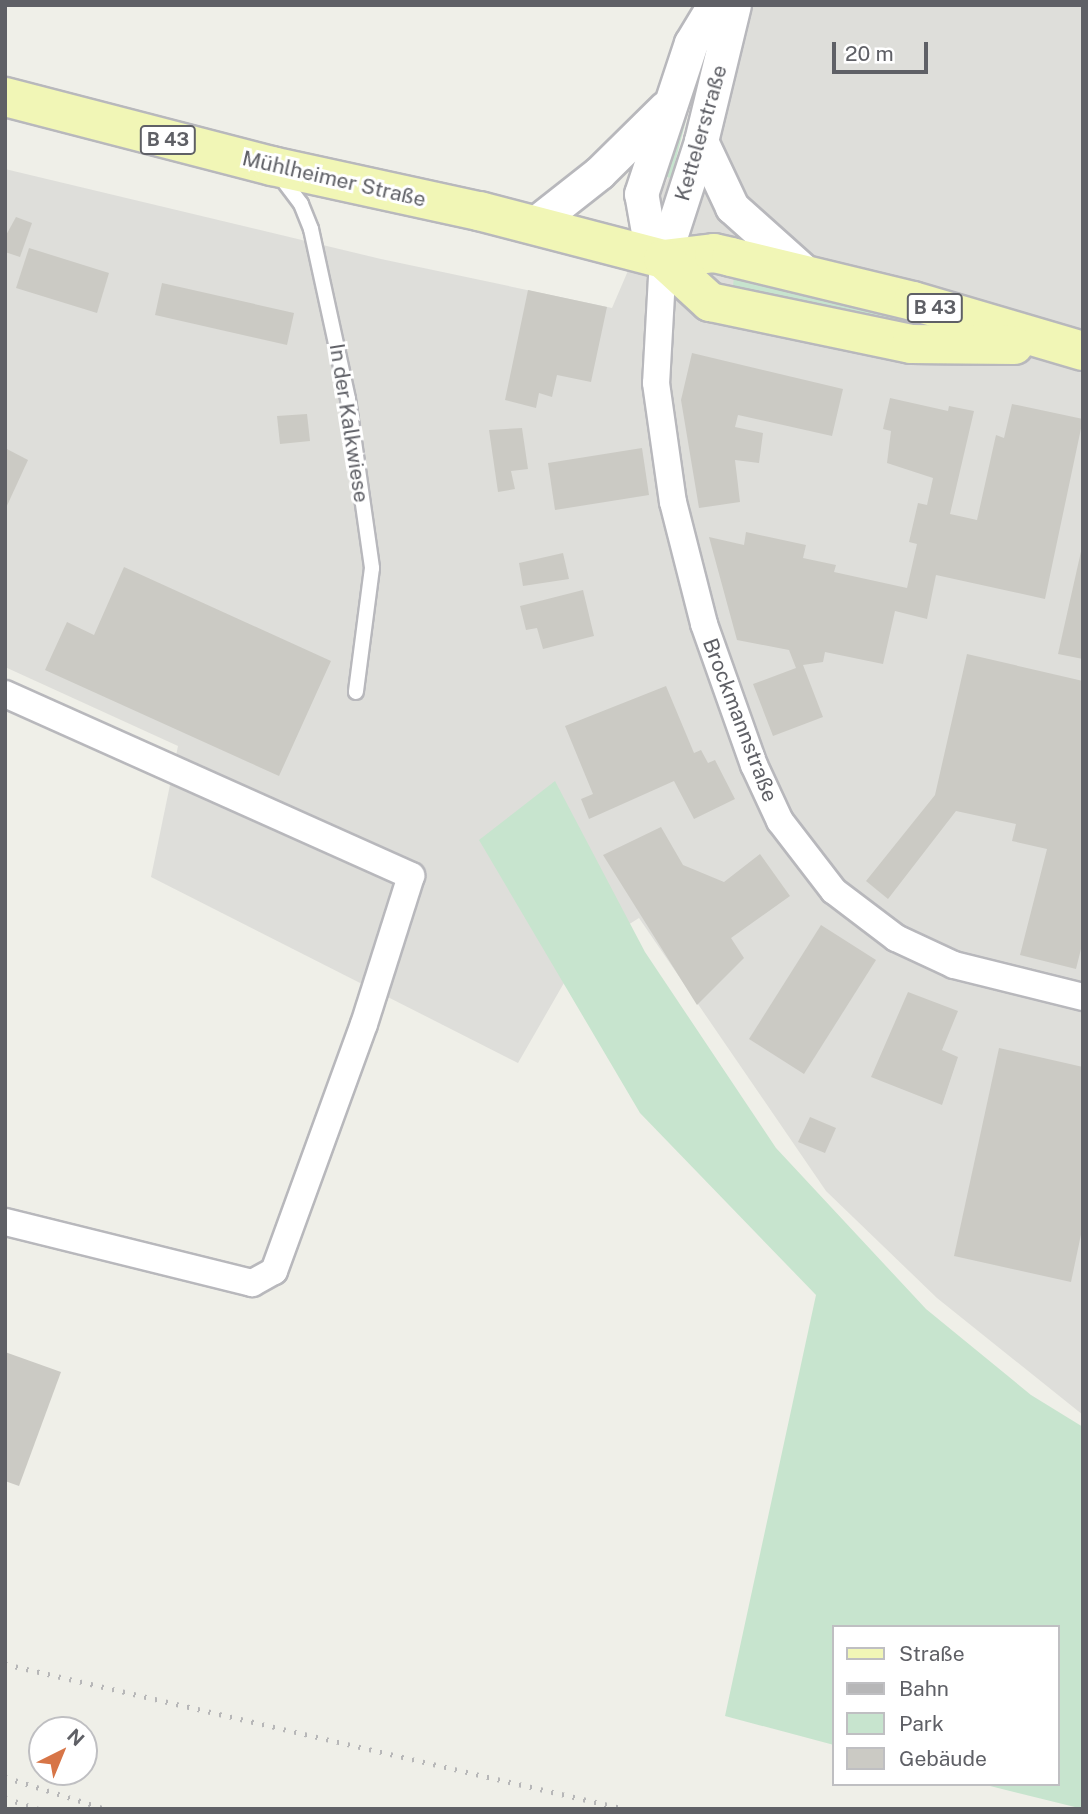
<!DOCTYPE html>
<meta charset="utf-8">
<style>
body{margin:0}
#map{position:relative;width:1088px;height:1814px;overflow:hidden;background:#efefe8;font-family:"Public Sans",sans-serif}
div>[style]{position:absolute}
.industrial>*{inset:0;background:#dededa}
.green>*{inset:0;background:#c7e4ce}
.building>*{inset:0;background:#cbcac4}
.roads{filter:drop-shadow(2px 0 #b8b8bc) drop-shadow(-2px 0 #b8b8bc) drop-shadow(0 2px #b8b8bc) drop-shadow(0 -2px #b8b8bc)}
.service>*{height:14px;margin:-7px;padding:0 7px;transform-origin:7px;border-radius:7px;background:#fff}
.minor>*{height:26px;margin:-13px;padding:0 13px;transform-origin:13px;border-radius:13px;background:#fff}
.tertiary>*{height:33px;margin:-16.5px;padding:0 16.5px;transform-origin:16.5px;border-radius:16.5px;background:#fff}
.primary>*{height:38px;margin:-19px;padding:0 19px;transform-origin:19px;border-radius:19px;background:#f1f6b6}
.rail>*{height:5px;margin-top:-2.5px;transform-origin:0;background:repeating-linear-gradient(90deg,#b7b7b8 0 2px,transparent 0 11px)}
span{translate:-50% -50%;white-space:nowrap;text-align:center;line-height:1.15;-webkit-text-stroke:6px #fff;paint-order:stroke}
.shield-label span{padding:2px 5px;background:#fff;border:2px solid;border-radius:5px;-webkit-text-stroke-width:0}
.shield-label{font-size:19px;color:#5f6066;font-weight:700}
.street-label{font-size:21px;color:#5f6066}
.frame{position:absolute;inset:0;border:7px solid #5f6066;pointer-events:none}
.legend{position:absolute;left:832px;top:1625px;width:228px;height:161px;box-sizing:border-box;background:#fff;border:2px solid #bfbfc2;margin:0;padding:9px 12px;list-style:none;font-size:21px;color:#5f6066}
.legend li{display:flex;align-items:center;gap:14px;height:35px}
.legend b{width:35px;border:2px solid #bfbfc2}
.north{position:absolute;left:28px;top:1716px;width:70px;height:70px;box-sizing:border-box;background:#fff;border:2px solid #bfbfc2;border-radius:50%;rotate:43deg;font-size:19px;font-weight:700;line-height:28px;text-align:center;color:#5f6066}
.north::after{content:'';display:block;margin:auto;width:24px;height:32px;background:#d77547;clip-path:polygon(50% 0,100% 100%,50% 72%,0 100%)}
.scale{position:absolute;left:832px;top:42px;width:96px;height:32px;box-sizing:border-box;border:4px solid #5f6066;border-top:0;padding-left:9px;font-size:21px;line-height:24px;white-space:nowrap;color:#5f6066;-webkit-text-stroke:5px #fff;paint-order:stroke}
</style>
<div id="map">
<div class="industrial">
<div style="clip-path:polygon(742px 5px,1083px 5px,1083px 1415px,937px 1298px,826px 1191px,639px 918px,580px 955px,518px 1063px,151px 877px,178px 746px,5px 667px,5px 169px,381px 259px,612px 308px)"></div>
</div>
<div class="green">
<div style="clip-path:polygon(699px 70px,671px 178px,658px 175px)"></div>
<div style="clip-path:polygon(734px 277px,913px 321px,913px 323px,910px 326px,733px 286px)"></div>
<div style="clip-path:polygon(555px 781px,645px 952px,776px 1148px,926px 1309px,1031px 1395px,1083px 1427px,1083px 1809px,982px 1784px,1058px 1784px,1058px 1627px,834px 1627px,834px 1745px,725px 1716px,816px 1295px,640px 1113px,479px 840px)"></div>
</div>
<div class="building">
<div style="clip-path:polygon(16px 217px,32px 223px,20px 257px,5px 252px,5px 237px)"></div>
<div style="clip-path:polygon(29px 248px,109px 273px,97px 313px,16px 288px)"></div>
<div style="clip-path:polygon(162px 283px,294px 313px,287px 345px,155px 315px)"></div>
<div style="clip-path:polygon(528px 290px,607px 307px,591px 382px,557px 375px,552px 397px,539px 393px,536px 408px,505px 400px)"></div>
<div style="clip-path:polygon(692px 353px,843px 389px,832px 436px,738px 415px,735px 427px,763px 433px,759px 463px,735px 460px,740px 502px,699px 508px,681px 400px)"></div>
<div style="clip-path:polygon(890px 398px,948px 411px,949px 406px,974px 411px,950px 514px,977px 520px,996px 435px,1004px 438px,1012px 404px,1083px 419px,1045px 599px,936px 575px,927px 619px,895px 611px,883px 664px,825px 652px,823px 662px,803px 665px,823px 717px,773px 736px,753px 684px,796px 668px,789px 650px,737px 640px,709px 537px,744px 545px,746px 532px,806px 545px,803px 558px,836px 565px,834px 572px,907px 588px,917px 544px,909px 542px,918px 503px,927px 505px,933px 478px,887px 463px,891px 431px,883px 429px)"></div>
<div style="clip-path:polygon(307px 414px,310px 441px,280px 444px,277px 416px)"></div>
<div style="clip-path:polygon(522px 428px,528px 469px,511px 471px,515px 489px,498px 492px,489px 430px)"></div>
<div style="clip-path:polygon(5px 448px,28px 460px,5px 510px)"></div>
<div style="clip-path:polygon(642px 448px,649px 495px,555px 510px,548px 463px)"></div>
<div style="clip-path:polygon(1082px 547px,1083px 547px,1083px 659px,1058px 654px)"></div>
<div style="clip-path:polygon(563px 553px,569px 579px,523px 586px,519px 563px)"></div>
<div style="clip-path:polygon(124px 567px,331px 661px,279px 776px,45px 670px,67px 622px,94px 635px)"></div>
<div style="clip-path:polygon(583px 590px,594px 636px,543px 649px,537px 628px,526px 630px,520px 606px)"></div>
<div style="clip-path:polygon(967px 654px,1083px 681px,1083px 941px,1076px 969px,1020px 955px,1047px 849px,1012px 841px,1016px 824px,956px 811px,888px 899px,866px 881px,935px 795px)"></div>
<div style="clip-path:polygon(666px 686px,694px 753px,701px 750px,708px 763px,715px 760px,735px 799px,694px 819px,674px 781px,589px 819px,581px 799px,593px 794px,565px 726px)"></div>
<div style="clip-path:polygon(661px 827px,683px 865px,724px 882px,760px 854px,790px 896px,731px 938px,744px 958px,697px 1005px,603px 855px)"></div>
<div style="clip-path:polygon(821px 925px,876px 960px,804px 1074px,749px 1039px)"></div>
<div style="clip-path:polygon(908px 992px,958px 1011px,942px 1050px,958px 1057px,942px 1105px,871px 1077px)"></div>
<div style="clip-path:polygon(999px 1048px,1083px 1067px,1083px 1225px,1071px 1282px,954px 1256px)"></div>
<div style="clip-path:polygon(810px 1117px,836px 1128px,825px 1153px,798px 1142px)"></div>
<div style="clip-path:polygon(5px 1352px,61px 1372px,19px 1486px,5px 1481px)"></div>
</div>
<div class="roads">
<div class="service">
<div style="left:280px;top:176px;width:35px;rotate:53deg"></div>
<div style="left:301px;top:204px;width:27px;rotate:68deg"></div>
<div style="left:311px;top:229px;width:174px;rotate:77.7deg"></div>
<div style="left:348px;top:399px;width:171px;rotate:81.9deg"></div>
<div style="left:372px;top:568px;width:125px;rotate:97.4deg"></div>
</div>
<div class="minor">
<div style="left:663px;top:259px;width:124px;rotate:93.2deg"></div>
<div style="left:656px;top:383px;width:120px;rotate:81.9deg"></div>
<div style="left:673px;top:502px;width:126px;rotate:75.7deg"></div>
<div style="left:704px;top:624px;width:150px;rotate:70.5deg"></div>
<div style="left:754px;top:765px;width:62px;rotate:65.1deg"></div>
<div style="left:780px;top:821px;width:88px;rotate:52.4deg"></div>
<div style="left:834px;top:891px;width:78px;rotate:37.2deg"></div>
<div style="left:896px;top:938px;width:64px;rotate:25deg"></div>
<div style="left:954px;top:965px;width:133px;rotate:13.9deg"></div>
<div style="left:5px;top:694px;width:445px;rotate:24.1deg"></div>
<div style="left:411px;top:876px;width:155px;rotate:107.6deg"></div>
<div style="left:364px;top:1024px;width:263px;rotate:110deg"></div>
<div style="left:274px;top:1271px;width:25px;rotate:151deg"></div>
<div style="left:252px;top:1283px;width:254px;rotate:-166.1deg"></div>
</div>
<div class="tertiary">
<div style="left:701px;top:141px;width:73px;rotate:64.8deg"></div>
<div style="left:732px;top:207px;width:102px;rotate:41.8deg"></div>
<div style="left:533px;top:225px;width:84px;rotate:-38.2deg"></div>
<div style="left:599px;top:173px;width:93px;rotate:-44.6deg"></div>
<div style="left:663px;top:259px;width:31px;rotate:-119deg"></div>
<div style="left:648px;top:232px;width:39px;rotate:-100deg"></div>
<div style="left:641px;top:194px;width:159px;rotate:-71.7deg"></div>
<div style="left:691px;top:43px;width:44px;rotate:-58.8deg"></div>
<div style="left:663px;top:259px;width:124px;rotate:-72.1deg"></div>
<div style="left:701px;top:141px;width:140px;rotate:-76.4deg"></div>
</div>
<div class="primary">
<div style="left:5px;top:97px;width:276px;rotate:14.5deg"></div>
<div style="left:272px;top:166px;width:212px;rotate:12.3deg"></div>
<div style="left:479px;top:211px;width:190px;rotate:14.6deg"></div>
<div style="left:663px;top:259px;width:51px;rotate:-6.7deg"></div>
<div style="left:714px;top:253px;width:17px;rotate:13deg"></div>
<div style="left:731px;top:257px;width:187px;rotate:13.6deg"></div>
<div style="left:913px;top:301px;width:177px;rotate:16.4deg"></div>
<div style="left:663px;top:259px;width:64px;rotate:42.5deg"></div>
<div style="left:710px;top:302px;width:205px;rotate:11.8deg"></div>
<div style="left:911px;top:344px;width:103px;rotate:0.6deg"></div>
</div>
</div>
<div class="rail">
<div style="left:5px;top:1664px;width:637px;rotate:13.16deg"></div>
<div style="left:5px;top:1777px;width:106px;rotate:17.6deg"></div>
<div style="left:5px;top:1798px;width:35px;rotate:18deg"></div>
</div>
<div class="shield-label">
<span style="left:168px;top:140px">B 43</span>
<span style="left:935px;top:308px">B 43</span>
</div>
<div class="street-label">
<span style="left:701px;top:133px;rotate:-74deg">Kettelerstraße</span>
<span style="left:334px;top:179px;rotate:13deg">Mühlheimer Straße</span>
<span style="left:349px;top:423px;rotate:81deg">In der Kalkwiese</span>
<span style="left:740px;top:720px;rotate:69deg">Brockmannstraße</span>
</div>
<div class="frame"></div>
<ul class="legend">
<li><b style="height:9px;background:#f1f6b6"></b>Straße</li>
<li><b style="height:9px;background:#b7b7b8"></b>Bahn</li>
<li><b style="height:19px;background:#c7e4ce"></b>Park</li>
<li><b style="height:19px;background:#cbcac4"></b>Gebäude</li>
</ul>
<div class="north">N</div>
<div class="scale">20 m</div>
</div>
